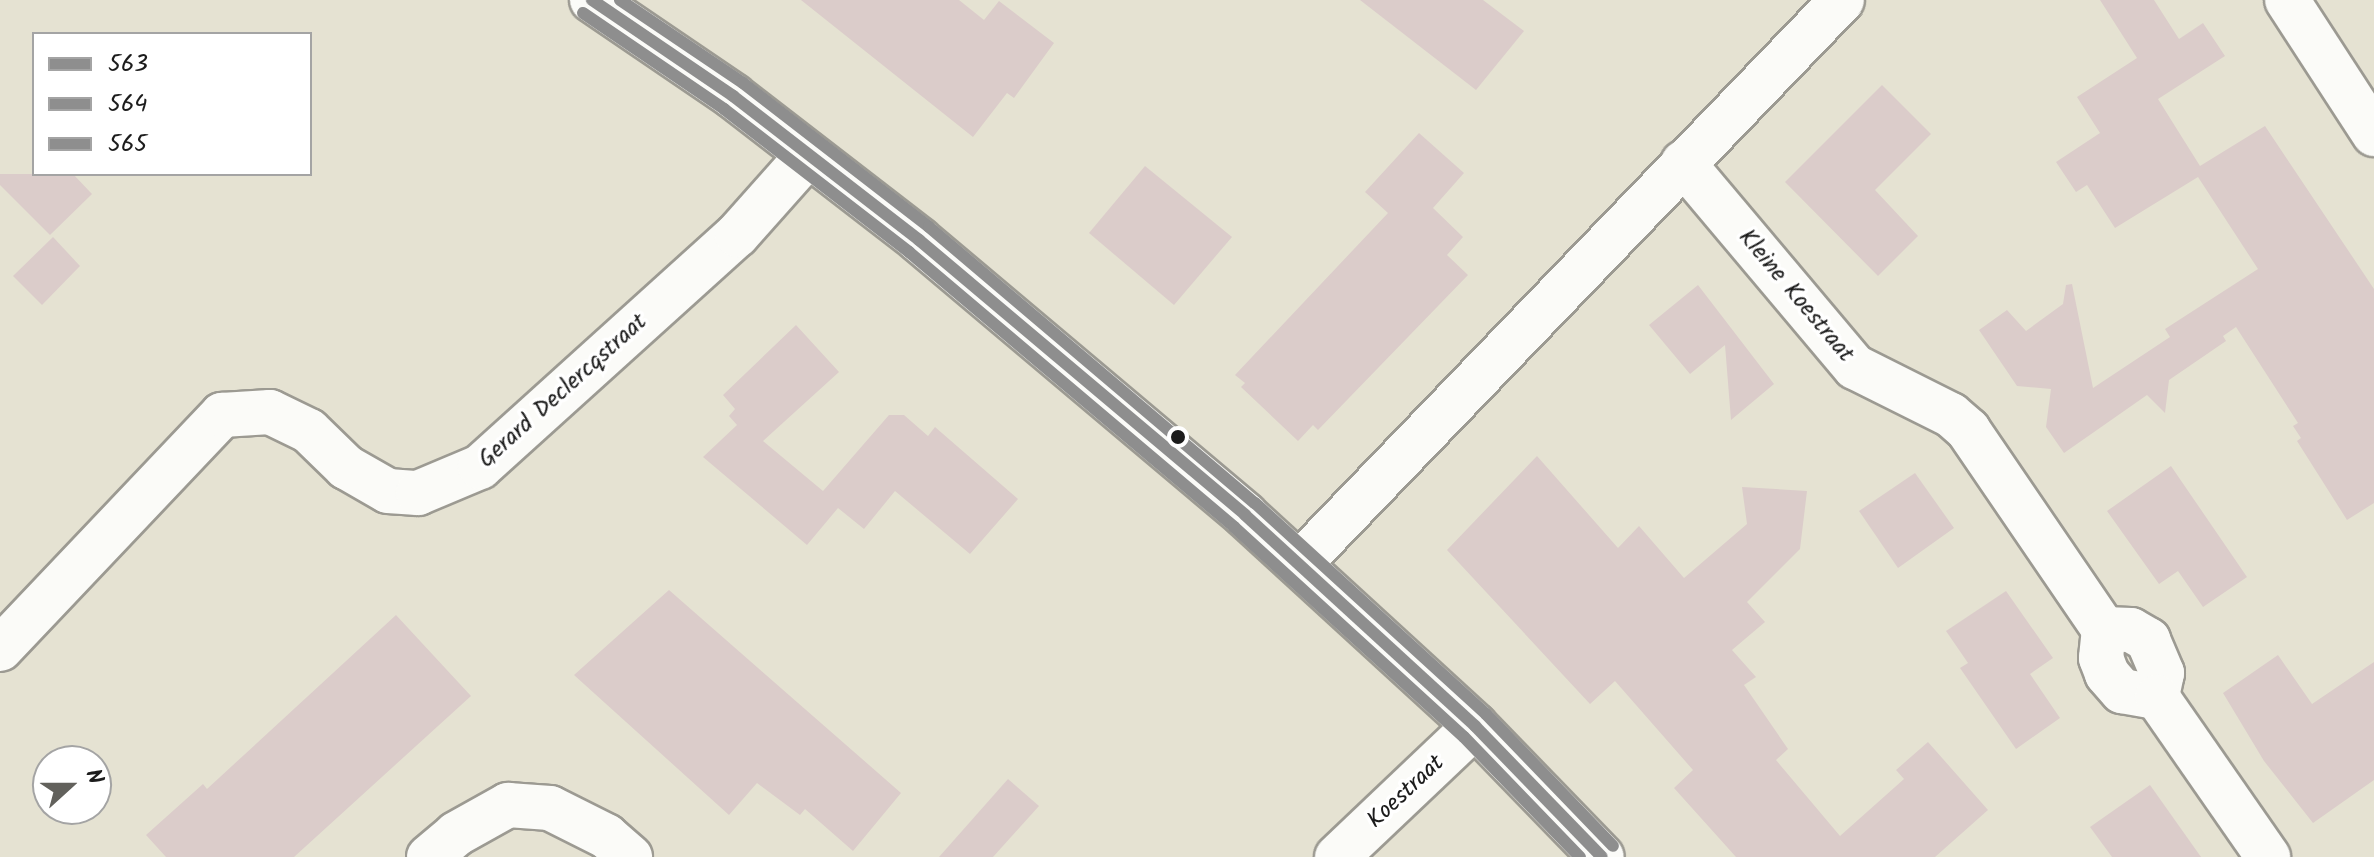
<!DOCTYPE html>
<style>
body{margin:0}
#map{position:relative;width:2374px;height:857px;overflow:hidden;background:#e5e2d2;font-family:Kalam,sans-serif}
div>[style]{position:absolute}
.building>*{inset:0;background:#dbccca}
.roads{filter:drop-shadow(2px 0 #9c9a92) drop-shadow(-2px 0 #9c9a92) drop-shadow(0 2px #9c9a92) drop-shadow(0 -2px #9c9a92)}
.minor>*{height:44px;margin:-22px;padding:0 22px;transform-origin:22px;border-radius:22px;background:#fbfbf8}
.tertiary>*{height:44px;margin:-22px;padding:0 22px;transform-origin:22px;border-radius:22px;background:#fbfbf8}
.bus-1>*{height:12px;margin:-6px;padding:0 6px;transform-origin:6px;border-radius:6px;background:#8e8e8e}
.bus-2>*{height:12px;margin:-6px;padding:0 6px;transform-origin:6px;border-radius:6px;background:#8e8e8e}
.bus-3>*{height:12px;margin:-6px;padding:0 6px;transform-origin:6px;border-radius:6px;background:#8e8e8e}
.dots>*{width:22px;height:22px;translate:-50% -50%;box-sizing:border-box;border:4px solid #fff;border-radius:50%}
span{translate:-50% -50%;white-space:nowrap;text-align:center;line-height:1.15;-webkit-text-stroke:7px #fff;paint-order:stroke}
.street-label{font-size:24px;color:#1c1c1c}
.legend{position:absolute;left:32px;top:32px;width:280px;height:144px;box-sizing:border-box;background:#fff;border:2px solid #a4a4a4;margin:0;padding:10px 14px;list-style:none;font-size:24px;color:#1c1c1c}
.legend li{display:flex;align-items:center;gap:16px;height:40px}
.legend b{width:40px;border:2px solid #a4a4a4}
.north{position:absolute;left:32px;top:745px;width:80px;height:80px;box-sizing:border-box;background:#fff;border:2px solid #a4a4a4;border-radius:50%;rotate:69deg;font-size:22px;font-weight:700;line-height:32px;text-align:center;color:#1c1c1c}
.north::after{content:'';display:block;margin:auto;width:28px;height:36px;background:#62615c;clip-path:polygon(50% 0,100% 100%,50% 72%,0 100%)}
</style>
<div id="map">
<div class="building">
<div style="clip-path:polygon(801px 0,959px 0,984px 20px,999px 1px,1054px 43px,1014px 98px,1007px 93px,973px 137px)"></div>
<div style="clip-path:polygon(1360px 0,1483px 0,1524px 31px,1476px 90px)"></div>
<div style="clip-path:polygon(2100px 0,2154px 0,2179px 39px,2203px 23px,2225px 56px,2158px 99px,2200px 166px,2265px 126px,2374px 289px,2374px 503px,2347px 520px,2297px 441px,2301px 438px,2293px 426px,2298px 423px,2236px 327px,2223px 336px,2226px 341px,2169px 380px,2165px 413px,2147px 395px,2064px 453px,2046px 427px,2051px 389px,2017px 386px,1979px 330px,2007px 310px,2026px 331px,2063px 304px,2066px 285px,2072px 284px,2093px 388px,2170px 337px,2165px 329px,2258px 269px,2198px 177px,2115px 228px,2087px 185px,2076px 192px,2056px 162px,2100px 133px,2077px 97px,2137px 58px)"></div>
<div style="clip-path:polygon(1882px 85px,1931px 134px,1875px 190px,1918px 236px,1878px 276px,1785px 182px)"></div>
<div style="clip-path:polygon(1419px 133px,1464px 173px,1433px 208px,1463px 237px,1447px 255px,1468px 275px,1318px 430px,1313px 425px,1298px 441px,1241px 387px,1245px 383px,1235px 375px,1388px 213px,1365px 192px)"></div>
<div style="clip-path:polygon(1145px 166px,1232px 237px,1174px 305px,1089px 233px)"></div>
<div style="clip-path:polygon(0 174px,73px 174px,92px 194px,50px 235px,0 185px)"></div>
<div style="clip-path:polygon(53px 237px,80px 266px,42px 305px,13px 276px)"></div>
<div style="clip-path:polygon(1698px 285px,1774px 384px,1731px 420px,1725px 345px,1690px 374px,1649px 325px)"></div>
<div style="clip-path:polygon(796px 325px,839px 372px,763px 441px,823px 491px,889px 415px,904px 415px,928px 436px,935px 427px,1018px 499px,970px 554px,895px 491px,864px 529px,838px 508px,807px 545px,703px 457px,737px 425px,729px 416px,735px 409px,723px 395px)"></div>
<div style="clip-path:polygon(1537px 456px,1618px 548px,1639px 526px,1684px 578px,1747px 524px,1742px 487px,1807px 491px,1800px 549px,1747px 602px,1765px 622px,1732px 650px,1756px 677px,1744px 685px,1788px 749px,1776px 760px,1840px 836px,1904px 779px,1896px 770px,1928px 742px,1988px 810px,1935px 857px,1736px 857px,1674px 788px,1693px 770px,1615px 681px,1590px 704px,1447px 550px)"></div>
<div style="clip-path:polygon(2171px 466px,2247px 577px,2203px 607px,2178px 571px,2159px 584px,2107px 511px)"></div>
<div style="clip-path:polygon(1915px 473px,1954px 528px,1898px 568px,1859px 511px)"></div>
<div style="clip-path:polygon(669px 590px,901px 793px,853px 851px,805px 809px,800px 815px,757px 783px,729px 815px,574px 675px)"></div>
<div style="clip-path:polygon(2006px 591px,2053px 658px,2030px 674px,2060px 718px,2016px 749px,1960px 668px,1968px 663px,1946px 631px)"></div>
<div style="clip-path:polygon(396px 615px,471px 696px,294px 857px,166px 857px,146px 835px,203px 784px,207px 789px)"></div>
<div style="clip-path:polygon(2278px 655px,2312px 704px,2374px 662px,2374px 780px,2313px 823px,2264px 761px,2223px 693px)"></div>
<div style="clip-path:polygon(1008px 779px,1039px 806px,993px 857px,939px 857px)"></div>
<div style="clip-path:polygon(2150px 785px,2201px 857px,2112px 857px,2090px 827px)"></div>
</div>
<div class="roads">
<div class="minor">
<div style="left:2287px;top:0;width:160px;rotate:57deg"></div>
<div style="left:1683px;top:163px;width:267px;rotate:49.9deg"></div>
<div style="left:1855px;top:367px;width:107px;rotate:26.6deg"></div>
<div style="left:1951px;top:415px;width:23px;rotate:41deg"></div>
<div style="left:1968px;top:430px;width:241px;rotate:55.7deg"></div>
<div style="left:2104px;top:629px;width:29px;rotate:96deg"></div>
<div style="left:2101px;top:658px;width:17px;rotate:69deg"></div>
<div style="left:2107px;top:674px;width:23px;rotate:49deg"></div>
<div style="left:2122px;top:691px;width:36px;rotate:10deg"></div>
<div style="left:1301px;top:562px;width:780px;rotate:-46.09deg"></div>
<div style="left:2104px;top:629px;width:27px;rotate:2deg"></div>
<div style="left:2131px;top:630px;width:20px;rotate:30deg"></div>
<div style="left:2148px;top:640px;width:36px;rotate:67deg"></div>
<div style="left:2162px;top:673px;width:25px;rotate:102deg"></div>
<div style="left:2157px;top:697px;width:195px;rotate:55.2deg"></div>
<div style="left:0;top:649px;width:323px;rotate:-46.5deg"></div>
<div style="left:222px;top:415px;width:48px;rotate:-3.6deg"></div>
<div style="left:270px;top:412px;width:43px;rotate:26deg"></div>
<div style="left:309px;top:431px;width:52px;rotate:44.2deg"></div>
<div style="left:346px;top:467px;width:48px;rotate:29.7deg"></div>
<div style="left:388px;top:491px;width:30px;rotate:4deg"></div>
<div style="left:418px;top:493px;width:67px;rotate:-22.8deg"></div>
<div style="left:480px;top:467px;width:346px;rotate:-42.1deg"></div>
<div style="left:737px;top:235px;width:107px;rotate:-48.4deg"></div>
<div style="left:429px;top:857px;width:35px;rotate:-40deg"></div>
<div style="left:456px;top:834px;width:60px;rotate:-29.1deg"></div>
<div style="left:508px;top:805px;width:42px;rotate:4.1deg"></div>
<div style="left:550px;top:808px;width:63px;rotate:26.6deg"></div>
<div style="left:606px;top:836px;width:32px;rotate:41deg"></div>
<div style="left:1337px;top:857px;width:190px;rotate:-43.5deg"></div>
</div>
<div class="tertiary">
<div style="left:592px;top:0;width:171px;rotate:34.2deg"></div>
<div style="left:733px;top:96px;width:235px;rotate:37.7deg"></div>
<div style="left:919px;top:240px;width:426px;rotate:40.1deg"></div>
<div style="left:1245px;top:515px;width:312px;rotate:42.5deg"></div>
<div style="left:1475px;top:726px;width:182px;rotate:45.9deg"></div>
</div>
</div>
<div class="bus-1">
<div style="left:592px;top:0;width:171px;rotate:34.2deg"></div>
<div style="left:733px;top:96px;width:235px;rotate:37.7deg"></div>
<div style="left:919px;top:240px;width:426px;rotate:40.1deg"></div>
<div style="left:1245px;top:515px;width:312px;rotate:42.5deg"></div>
<div style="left:1475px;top:726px;width:182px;rotate:45.9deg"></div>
</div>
<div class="bus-2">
<div style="left:583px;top:13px;width:171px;rotate:34.2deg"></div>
<div style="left:724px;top:109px;width:234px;rotate:37.7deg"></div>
<div style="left:909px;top:252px;width:426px;rotate:40.2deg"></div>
<div style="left:1234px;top:527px;width:311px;rotate:42.4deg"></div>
<div style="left:1464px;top:737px;width:167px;rotate:46deg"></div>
</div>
<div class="bus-3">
<div style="left:620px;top:0;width:148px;rotate:34deg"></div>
<div style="left:743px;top:83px;width:235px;rotate:37.7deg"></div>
<div style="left:929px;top:227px;width:427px;rotate:40.3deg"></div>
<div style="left:1255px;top:503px;width:313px;rotate:42.4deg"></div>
<div style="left:1486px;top:714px;width:183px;rotate:46.1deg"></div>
</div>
<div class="dots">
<div style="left:1178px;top:437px;background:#1c1c1c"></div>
</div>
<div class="street-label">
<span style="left:1796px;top:296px;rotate:50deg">Kleine Koestraat</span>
<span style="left:563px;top:391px;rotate:-42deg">Gerard Declercqstraat</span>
<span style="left:1406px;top:792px;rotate:-43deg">Koestraat</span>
</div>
<ul class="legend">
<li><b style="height:10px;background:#8e8e8e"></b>563</li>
<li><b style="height:10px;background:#8e8e8e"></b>564</li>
<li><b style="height:10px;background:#8e8e8e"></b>565</li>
</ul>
<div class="north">N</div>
</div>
